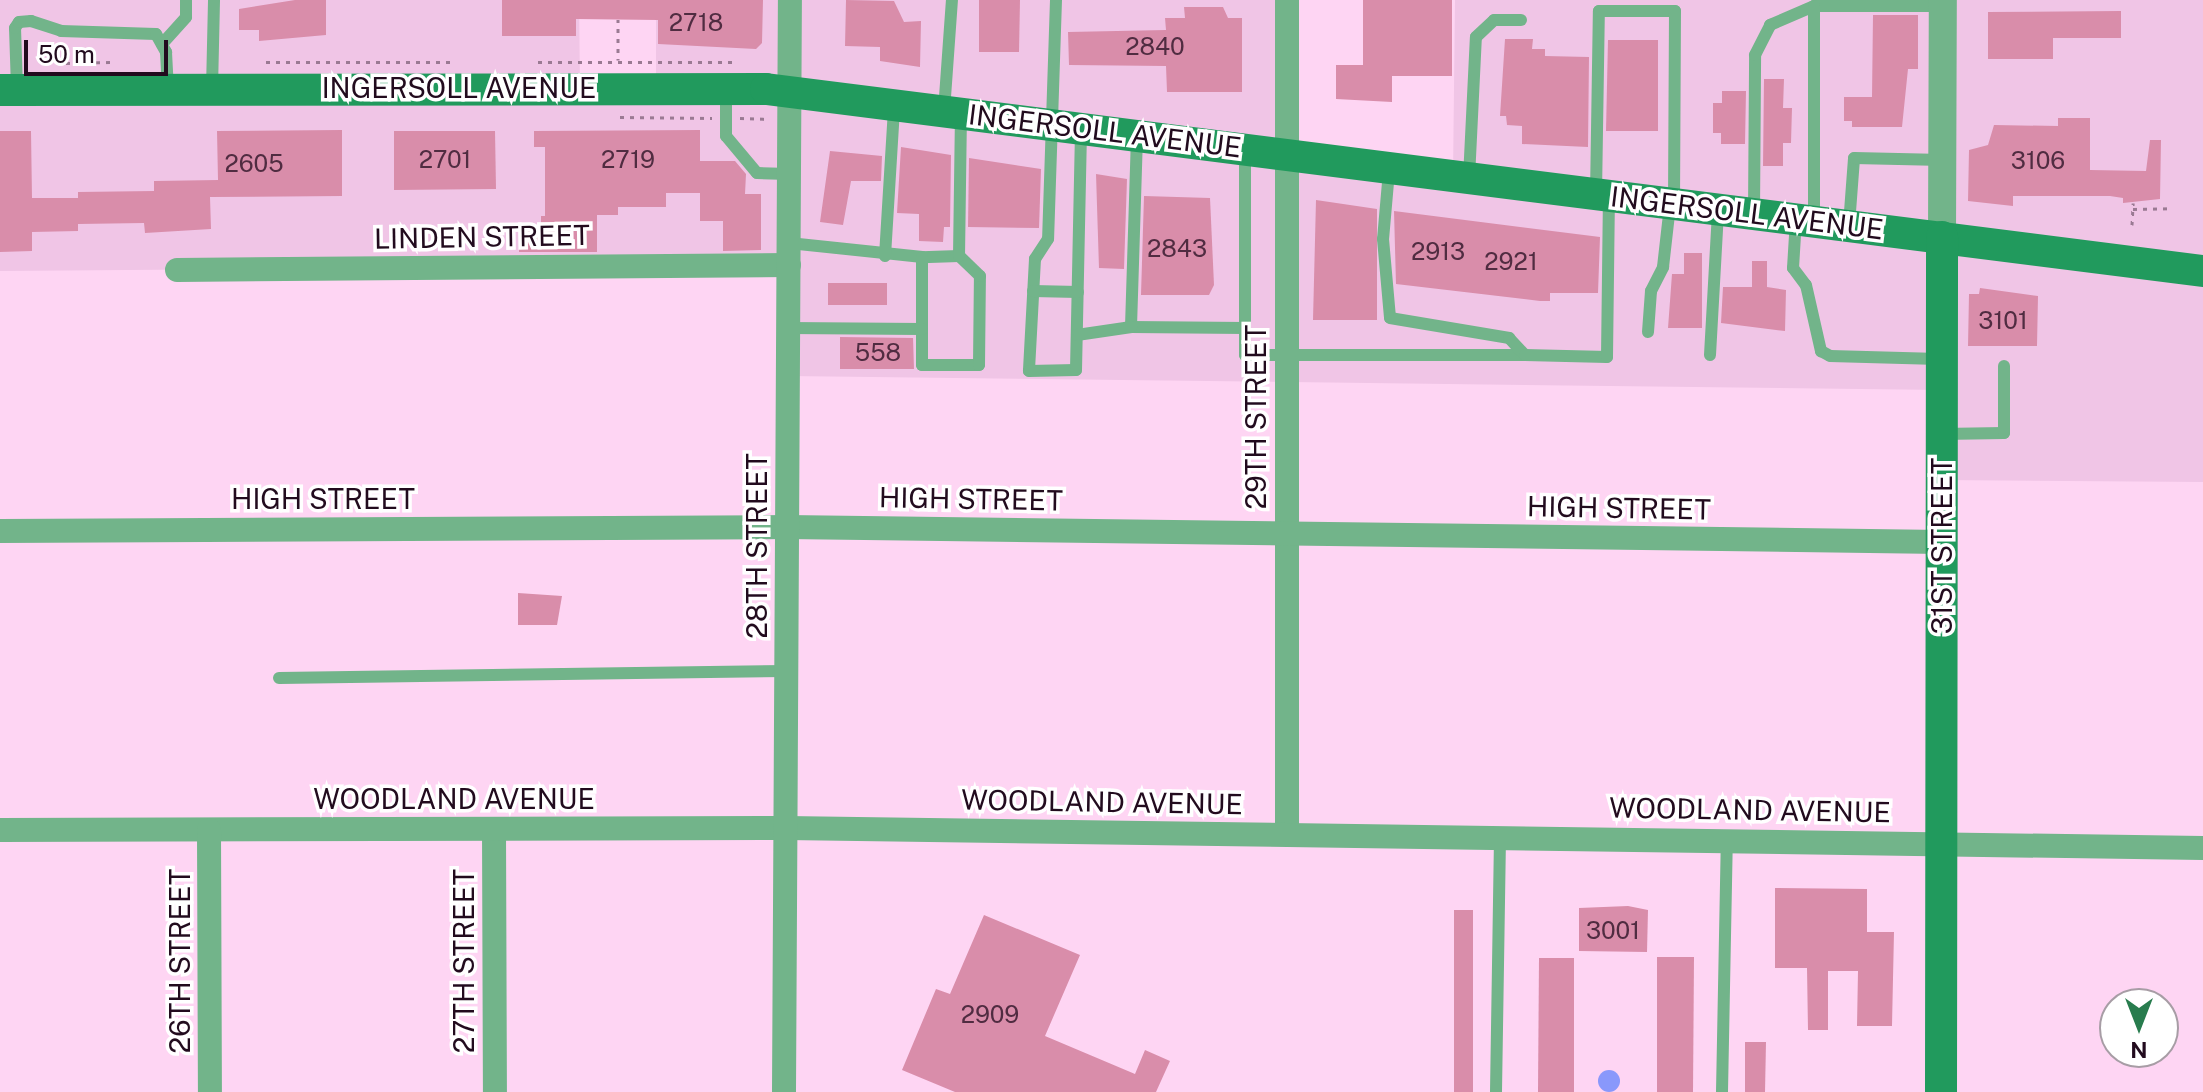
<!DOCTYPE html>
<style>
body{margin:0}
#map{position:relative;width:2203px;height:1092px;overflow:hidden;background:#fed5f3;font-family:"Public Sans",sans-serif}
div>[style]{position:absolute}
.built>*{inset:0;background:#f0c5e6}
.water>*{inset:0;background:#8998fb}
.round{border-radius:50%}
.building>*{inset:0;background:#d98daa}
.path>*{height:3px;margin-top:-1.5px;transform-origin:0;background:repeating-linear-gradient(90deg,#9a7a93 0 4px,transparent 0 10px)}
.service>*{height:12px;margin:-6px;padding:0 6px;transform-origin:6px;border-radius:6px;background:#72b48a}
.minor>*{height:24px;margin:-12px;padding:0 12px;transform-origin:12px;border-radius:12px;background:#72b48a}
.tertiary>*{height:28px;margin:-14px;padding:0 14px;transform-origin:14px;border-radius:14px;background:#72b48a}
.secondary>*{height:32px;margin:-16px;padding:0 16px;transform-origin:16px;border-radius:16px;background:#219a5d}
span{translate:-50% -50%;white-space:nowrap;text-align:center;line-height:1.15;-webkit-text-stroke:7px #fff;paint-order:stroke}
.number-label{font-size:24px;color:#502c41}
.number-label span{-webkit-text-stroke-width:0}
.street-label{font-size:28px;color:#220b1e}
.north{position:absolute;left:2099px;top:988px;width:80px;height:80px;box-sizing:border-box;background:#fff;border:2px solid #a79da5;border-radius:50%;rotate:180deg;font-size:22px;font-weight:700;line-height:32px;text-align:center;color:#220b1e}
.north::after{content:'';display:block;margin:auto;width:28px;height:36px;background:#287c4e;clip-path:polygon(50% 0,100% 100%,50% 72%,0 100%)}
.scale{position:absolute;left:24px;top:40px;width:144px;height:36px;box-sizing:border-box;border:4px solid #220b1e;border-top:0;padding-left:10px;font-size:24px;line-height:28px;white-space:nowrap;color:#220b1e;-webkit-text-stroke:6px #fff;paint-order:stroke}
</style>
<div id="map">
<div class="built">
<div style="clip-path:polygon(0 0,579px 0,580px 87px,656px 87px,656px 0,1287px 0,1286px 154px,1453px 175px,1455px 0,2203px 0,2203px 482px,1942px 480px,1942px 390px,788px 376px,788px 265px,0 271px)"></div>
</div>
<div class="water">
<div class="round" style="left:1598px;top:1070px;width:22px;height:22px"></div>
</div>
<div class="building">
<div style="clip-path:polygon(295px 0,326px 0,326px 35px,259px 41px,259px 30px,239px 30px,239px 9px)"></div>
<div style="clip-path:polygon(502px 0,763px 0,762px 43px,756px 49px,658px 44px,658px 20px,576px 19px,576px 36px,502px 36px)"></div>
<div style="clip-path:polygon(846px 0,894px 1px,904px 22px,921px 21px,920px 67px,880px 61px,880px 47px,845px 46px)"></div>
<div style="clip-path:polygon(979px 0,1020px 0,1019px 52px,979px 52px)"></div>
<div style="clip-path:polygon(1363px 0,1452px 0,1452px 76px,1392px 76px,1392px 102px,1336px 99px,1336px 65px,1363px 65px)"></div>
<div style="clip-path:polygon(1184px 7px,1223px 7px,1228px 18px,1242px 18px,1242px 92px,1167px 92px,1166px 66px,1069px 65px,1068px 32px,1166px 30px,1165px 18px,1185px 18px)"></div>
<div style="clip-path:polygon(2121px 11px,2121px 38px,2053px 38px,2053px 59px,1988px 59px,1988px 12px)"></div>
<div style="clip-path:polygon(1873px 15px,1918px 15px,1918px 69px,1908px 69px,1902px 127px,1852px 127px,1852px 121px,1844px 121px,1844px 97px,1872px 97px)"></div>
<div style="clip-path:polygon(1505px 39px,1533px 39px,1532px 49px,1545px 49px,1545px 56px,1589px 57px,1588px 147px,1522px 144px,1522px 126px,1507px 125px,1506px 116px,1500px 116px)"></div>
<div style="clip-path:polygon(1608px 40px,1658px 40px,1658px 131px,1606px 131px)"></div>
<div style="clip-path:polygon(1764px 79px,1784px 79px,1783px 108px,1792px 108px,1791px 143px,1783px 143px,1783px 166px,1763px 166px)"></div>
<div style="clip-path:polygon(1722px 91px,1746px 91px,1745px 144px,1721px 144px,1721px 133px,1713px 133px,1713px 103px,1722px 103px)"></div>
<div style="clip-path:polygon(2058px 118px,2090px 118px,2090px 170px,2146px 171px,2150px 140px,2161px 140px,2160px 199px,2123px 203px,2123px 198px,2110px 196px,2013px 196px,2013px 206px,1968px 201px,1969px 150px,1988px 145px,1994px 125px,2058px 126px)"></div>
<div style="clip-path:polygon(342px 130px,342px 196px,210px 197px,211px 229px,145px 233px,144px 223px,78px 224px,78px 231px,32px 232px,32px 251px,0 252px,0 131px,31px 131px,32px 198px,78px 198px,78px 192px,154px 191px,154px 181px,218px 180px,217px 131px)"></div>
<div style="clip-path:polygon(700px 130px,700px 161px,735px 161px,746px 174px,745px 194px,761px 194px,761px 250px,723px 251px,723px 221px,700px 221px,700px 193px,666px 193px,666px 207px,618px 207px,618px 215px,597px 215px,597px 252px,519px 252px,519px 227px,541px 227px,541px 216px,545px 216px,545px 147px,534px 147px,534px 131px)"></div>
<div style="clip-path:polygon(394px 131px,495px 131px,496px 189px,394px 190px)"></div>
<div style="clip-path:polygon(901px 147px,951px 155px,950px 227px,944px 227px,943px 242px,919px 241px,919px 214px,897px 213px)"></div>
<div style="clip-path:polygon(830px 151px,882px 156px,881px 181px,851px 181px,843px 225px,820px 222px)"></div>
<div style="clip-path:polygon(969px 158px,1041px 169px,1039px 228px,968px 227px)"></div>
<div style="clip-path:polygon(1096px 174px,1127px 179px,1124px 269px,1099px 268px)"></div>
<div style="clip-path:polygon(1144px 196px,1210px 198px,1214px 285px,1209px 295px,1141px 295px)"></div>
<div style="clip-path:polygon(1316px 200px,1377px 209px,1377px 320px,1313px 320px)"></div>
<div style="clip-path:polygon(1394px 211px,1600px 237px,1598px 293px,1550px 293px,1550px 301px,1540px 301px,1396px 284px)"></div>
<div style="clip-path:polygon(1684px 253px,1702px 253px,1702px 328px,1668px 328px,1672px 274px,1684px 274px)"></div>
<div style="clip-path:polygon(1752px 261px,1767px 261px,1767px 287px,1786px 290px,1785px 331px,1721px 323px,1723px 287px,1752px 287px)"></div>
<div style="clip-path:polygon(828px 283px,887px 283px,887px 305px,828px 305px)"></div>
<div style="clip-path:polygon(1980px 288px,2038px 296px,2037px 346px,1968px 346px,1969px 294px,1979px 294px)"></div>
<div style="clip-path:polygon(840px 337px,913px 338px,914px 369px,840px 369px)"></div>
<div style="clip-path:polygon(518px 593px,562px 596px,557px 625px,518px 625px)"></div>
<div style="clip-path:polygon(1775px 888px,1867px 889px,1867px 932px,1894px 932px,1892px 1026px,1857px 1026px,1858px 971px,1828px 971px,1828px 1030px,1808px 1030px,1807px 968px,1775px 968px)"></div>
<div style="clip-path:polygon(1628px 906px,1648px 910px,1647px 952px,1579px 951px,1579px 908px)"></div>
<div style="clip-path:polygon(1454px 910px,1473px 910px,1473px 1092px,1454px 1092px)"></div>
<div style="clip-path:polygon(984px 915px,1080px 955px,1045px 1036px,1135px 1074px,1145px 1050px,1170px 1061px,1156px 1092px,955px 1092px,902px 1070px,936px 989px,950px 994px)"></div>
<div style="clip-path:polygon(1657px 957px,1694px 957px,1693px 1092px,1657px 1092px)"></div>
<div style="clip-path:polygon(1539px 958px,1574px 958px,1574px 1092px,1538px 1092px)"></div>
<div style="clip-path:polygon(1745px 1042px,1766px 1042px,1765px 1092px,1745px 1092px)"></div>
</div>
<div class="path">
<div style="left:618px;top:19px;width:41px;rotate:90deg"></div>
<div style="left:266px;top:62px;width:184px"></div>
<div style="left:538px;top:62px;width:200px"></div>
<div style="left:66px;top:63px;width:44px;rotate:-1.3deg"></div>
<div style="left:620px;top:117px;width:92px;rotate:0.6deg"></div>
<div style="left:740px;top:118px;width:28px;rotate:2deg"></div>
<div style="left:2133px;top:209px;width:39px;rotate:-1deg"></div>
<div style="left:2132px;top:225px;width:22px;rotate:-87deg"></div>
</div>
<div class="service">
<div style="left:1056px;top:0;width:239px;rotate:91.9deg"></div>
<div style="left:1048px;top:239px;width:24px;rotate:123deg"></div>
<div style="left:1035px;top:259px;width:112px;rotate:93.1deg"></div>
<div style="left:1029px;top:371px;width:47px;rotate:-1.2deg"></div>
<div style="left:1076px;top:370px;width:238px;rotate:-88.8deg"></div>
<div style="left:162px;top:44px;width:36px;rotate:-48deg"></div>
<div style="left:186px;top:17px;width:17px;rotate:-90deg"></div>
<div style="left:17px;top:88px;width:60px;rotate:-91.9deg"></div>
<div style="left:15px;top:28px;width:7px;rotate:-56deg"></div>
<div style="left:19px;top:22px;width:12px;rotate:-5deg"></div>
<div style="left:31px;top:21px;width:32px;rotate:18deg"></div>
<div style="left:61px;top:31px;width:95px;rotate:1.8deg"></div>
<div style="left:156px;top:34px;width:21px;rotate:61deg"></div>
<div style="left:166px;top:52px;width:37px;rotate:87deg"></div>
<div style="left:212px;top:89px;width:89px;rotate:-88.7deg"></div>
<div style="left:726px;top:92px;width:44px;rotate:90deg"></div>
<div style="left:726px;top:136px;width:48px;rotate:50deg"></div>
<div style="left:757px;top:173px;width:32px;rotate:2deg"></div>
<div style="left:944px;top:111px;width:111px;rotate:-85.9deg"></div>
<div style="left:1137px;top:136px;width:191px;rotate:91.8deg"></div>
<div style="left:1131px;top:327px;width:114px;rotate:0.5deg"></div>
<div style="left:1245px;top:150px;width:205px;rotate:90deg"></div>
<div style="left:1245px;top:355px;width:280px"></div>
<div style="left:1389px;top:171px;width:68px;rotate:95deg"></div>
<div style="left:1383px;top:239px;width:79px;rotate:84.9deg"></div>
<div style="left:1390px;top:318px;width:121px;rotate:9.5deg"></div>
<div style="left:1509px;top:338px;width:23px;rotate:47deg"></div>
<div style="left:1525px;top:355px;width:82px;rotate:1.4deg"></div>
<div style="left:1607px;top:357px;width:159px;rotate:-89.3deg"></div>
<div style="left:1469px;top:178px;width:141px;rotate:-87.2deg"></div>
<div style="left:1476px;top:37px;width:25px;rotate:-43deg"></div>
<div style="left:1494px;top:20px;width:27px"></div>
<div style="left:1596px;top:194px;width:183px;rotate:-89.1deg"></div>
<div style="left:1599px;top:11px;width:76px"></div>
<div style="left:1675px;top:11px;width:190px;rotate:90.3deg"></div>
<div style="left:1754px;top:213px;width:158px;rotate:-89.6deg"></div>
<div style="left:1755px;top:55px;width:34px;rotate:-63deg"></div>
<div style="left:1770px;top:25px;width:48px;rotate:-23.4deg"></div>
<div style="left:1814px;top:6px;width:129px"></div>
<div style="left:1796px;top:219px;width:49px;rotate:93.5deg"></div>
<div style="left:1793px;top:268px;width:21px;rotate:53deg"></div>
<div style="left:1806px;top:285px;width:68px;rotate:77.2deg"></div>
<div style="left:1821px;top:351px;width:10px;rotate:29deg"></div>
<div style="left:1830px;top:356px;width:109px;rotate:1.6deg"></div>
<div style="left:1814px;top:221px;width:215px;rotate:-90deg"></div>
<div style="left:1849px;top:225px;width:67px;rotate:-85.7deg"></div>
<div style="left:1854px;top:158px;width:89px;rotate:1.3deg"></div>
<div style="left:789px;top:243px;width:134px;rotate:6deg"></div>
<div style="left:885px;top:256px;width:149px;rotate:-86.5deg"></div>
<div style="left:959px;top:256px;width:37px;rotate:178deg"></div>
<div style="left:922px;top:257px;width:108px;rotate:90deg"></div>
<div style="left:922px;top:365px;width:57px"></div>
<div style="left:979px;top:365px;width:89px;rotate:-89.4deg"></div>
<div style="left:980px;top:276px;width:29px;rotate:-136deg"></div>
<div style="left:959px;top:256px;width:139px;rotate:-89.2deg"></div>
<div style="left:1033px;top:291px;width:45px;rotate:1.3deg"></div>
<div style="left:788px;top:328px;width:134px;rotate:0.4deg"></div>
<div style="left:1648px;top:332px;width:41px;rotate:-85.8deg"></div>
<div style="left:1651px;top:291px;width:27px;rotate:-63deg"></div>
<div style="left:1663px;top:267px;width:61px;rotate:-83.5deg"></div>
<div style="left:1077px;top:335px;width:55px;rotate:-8.4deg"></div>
<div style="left:1710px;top:355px;width:143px;rotate:-86.8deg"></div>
<div style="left:1942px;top:434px;width:62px;rotate:-0.9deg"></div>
<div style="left:2004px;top:433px;width:67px;rotate:-90deg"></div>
<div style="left:279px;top:678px;width:508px;rotate:-0.79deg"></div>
<div style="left:1496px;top:1092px;width:255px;rotate:-89.1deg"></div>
<div style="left:1722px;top:1092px;width:252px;rotate:-88.9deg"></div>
</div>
<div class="minor">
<div style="left:1287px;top:0;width:834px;rotate:90deg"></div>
<div style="left:177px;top:270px;width:612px;rotate:-0.47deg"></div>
<div style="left:0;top:531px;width:787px;rotate:-0.29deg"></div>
<div style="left:787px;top:527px;width:1155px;rotate:0.74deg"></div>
<div style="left:494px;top:829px;width:263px;rotate:89.8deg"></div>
<div style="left:0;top:830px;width:786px;rotate:-0.15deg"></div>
<div style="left:786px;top:828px;width:1417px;rotate:0.81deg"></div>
<div style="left:209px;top:830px;width:262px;rotate:89.8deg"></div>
<div style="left:784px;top:1092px;width:1092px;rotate:-89.69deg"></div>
</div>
<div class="tertiary">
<div style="left:1942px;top:237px;width:237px;rotate:-89.8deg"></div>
</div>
<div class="secondary">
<div style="left:0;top:90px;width:766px;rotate:-0.07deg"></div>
<div style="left:766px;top:89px;width:1448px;rotate:7.22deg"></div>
<div style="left:1941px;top:1092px;width:855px;rotate:-89.93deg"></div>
</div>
<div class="number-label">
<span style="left:696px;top:23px">2718</span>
<span style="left:1155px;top:47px">2840</span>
<span style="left:445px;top:160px">2701</span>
<span style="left:628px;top:160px">2719</span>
<span style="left:2038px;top:161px">3106</span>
<span style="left:254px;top:164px">2605</span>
<span style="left:1177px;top:249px">2843</span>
<span style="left:1438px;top:252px">2913</span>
<span style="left:1511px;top:262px">2921</span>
<span style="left:2003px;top:321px">3101</span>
<span style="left:878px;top:353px">558</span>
<span style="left:1613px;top:931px">3001</span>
<span style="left:990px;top:1015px">2909</span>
</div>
<div class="street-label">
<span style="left:459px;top:88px">INGERSOLL AVENUE</span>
<span style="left:1105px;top:131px;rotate:7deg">INGERSOLL AVENUE</span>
<span style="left:1747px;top:213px;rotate:7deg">INGERSOLL AVENUE</span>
<span style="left:482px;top:237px;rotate:-1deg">LINDEN STREET</span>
<span style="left:1256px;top:417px;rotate:-90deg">29TH STREET</span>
<span style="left:323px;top:499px">HIGH STREET</span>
<span style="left:971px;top:499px;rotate:1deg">HIGH STREET</span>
<span style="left:1619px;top:508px;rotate:1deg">HIGH STREET</span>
<span style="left:757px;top:546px;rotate:-90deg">28TH STREET</span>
<span style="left:1942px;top:546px;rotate:-90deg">31ST STREET</span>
<span style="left:454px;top:799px">WOODLAND AVENUE</span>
<span style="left:1102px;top:802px;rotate:1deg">WOODLAND AVENUE</span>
<span style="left:1750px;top:810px;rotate:1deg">WOODLAND AVENUE</span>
<span style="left:180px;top:961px;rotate:-90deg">26TH STREET</span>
<span style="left:464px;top:961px;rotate:-90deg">27TH STREET</span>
</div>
<div class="north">N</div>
<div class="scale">50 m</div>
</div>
